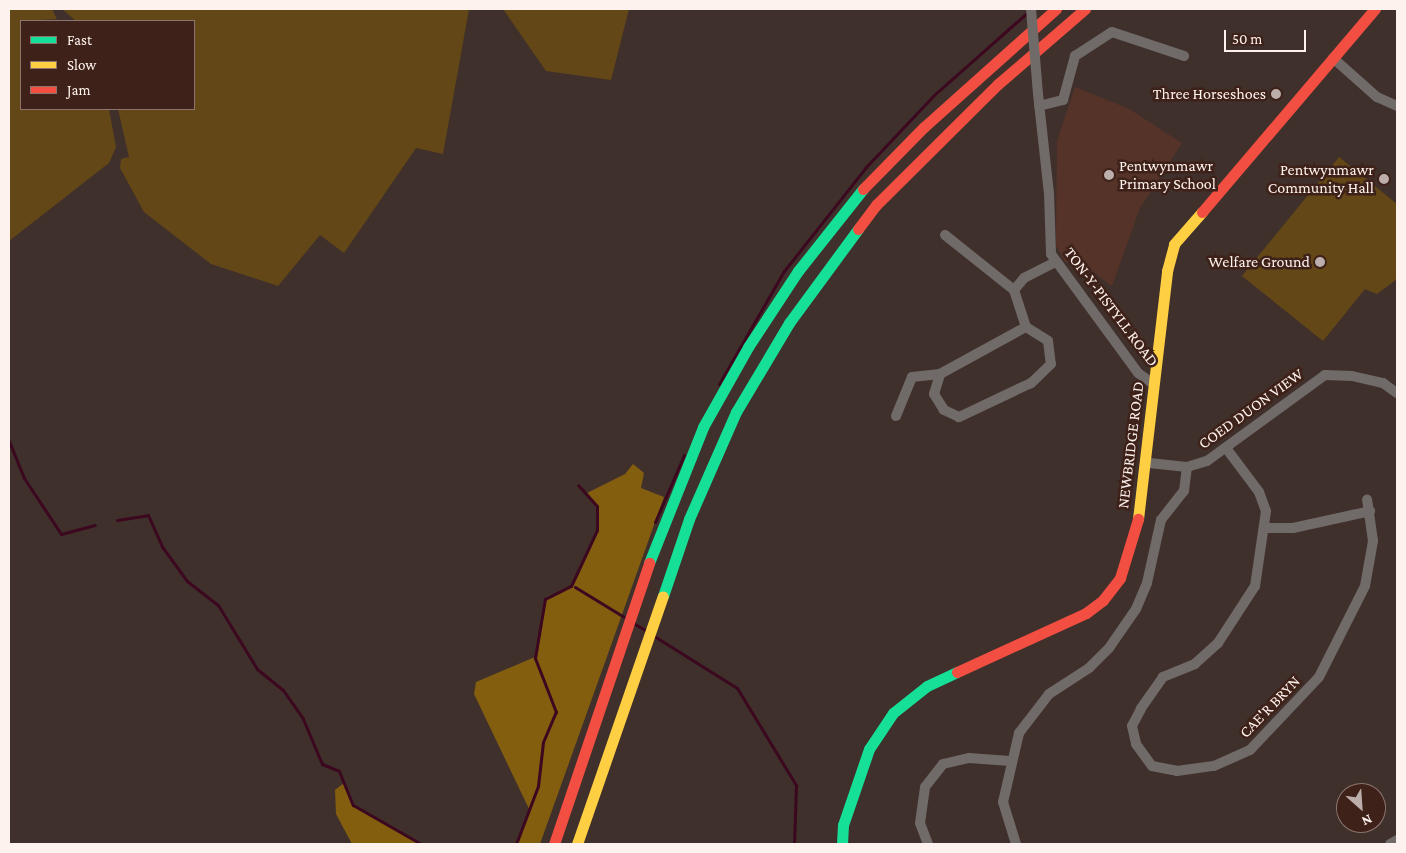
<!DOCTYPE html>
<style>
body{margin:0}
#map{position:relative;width:1406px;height:853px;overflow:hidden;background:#40302b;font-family:"Crimson Pro",serif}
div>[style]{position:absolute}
.built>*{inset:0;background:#553328}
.green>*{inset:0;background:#634716}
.forest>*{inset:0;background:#835e0e}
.stream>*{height:3px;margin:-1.5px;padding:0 1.5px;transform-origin:1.5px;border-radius:1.5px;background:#3b081f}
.street>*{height:10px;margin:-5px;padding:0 5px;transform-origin:5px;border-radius:5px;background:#706a69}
.fast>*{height:11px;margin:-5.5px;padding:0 5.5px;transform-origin:5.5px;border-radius:5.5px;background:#16e098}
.slow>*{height:11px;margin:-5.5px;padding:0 5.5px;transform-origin:5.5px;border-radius:5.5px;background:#ffcf43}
.jam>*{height:11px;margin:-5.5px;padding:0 5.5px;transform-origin:5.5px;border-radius:5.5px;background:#f24e42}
.street-bridge>*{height:10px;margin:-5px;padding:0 5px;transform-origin:5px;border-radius:5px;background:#706a69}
.dots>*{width:14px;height:14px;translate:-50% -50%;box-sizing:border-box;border:2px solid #3e2118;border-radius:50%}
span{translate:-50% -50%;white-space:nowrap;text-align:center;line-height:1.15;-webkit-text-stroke:5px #3e2118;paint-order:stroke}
.poi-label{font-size:16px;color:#fef2ee}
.right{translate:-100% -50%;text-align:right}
.left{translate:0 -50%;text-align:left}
.street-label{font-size:16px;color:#fef2ee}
.frame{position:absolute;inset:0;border:10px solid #fef2ee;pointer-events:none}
.legend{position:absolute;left:20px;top:20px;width:175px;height:90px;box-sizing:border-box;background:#3e2118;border:1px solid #8b756e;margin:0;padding:6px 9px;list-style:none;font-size:15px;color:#fef2ee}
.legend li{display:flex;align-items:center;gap:10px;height:25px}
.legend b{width:25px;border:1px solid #8b756e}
.north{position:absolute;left:1336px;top:783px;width:50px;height:50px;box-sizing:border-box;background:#3e2118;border:1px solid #8b756e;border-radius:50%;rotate:154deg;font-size:14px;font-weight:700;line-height:20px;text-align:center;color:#fef2ee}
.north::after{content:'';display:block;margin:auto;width:18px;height:22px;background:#bcaeaa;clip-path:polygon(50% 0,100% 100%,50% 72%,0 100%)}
.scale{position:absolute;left:1224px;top:30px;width:82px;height:22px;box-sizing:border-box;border:2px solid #fef2ee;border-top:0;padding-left:6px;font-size:15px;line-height:18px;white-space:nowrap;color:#fef2ee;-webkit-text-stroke:4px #3e2118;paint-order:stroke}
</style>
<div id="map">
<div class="built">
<div style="clip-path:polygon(1075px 87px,1129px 109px,1182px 143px,1140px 208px,1112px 286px,1080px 262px,1065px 262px,1056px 245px,1057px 141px)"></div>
</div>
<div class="green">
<div style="clip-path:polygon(9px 9px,52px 9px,57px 19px,21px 21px,21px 109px,109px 109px,116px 147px,109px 163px,9px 241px)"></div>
<div style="clip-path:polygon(62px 9px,469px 9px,443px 154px,416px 148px,344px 253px,320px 235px,278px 286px,211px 264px,144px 212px,120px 168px,121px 159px,129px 157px,118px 109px,194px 109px,194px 21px,76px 21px)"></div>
<div style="clip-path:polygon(503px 9px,629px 9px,611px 80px,546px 71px)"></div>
<div style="clip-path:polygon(1339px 157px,1397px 204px,1397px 279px,1377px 294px,1365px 289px,1323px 341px,1242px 276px)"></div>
</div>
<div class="forest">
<div style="clip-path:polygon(633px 464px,644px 473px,641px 488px,664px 497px,540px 844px,516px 844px,530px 811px,474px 694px,476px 682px,535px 657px,545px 599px,571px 586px,597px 530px,597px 506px,587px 493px,625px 474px)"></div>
<div style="clip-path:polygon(344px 783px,354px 805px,421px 844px,352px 844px,336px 814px,335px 790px)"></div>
</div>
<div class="stream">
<div style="left:719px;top:384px;width:130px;rotate:-60.1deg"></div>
<div style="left:784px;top:271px;width:132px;rotate:-51.7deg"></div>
<div style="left:866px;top:167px;width:99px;rotate:-46.6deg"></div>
<div style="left:934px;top:95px;width:127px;rotate:-41.5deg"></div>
<div style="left:9px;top:441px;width:40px;rotate:68deg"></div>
<div style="left:24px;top:478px;width:67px;rotate:56.5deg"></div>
<div style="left:61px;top:534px;width:35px;rotate:-15deg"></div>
<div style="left:117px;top:520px;width:31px;rotate:-9deg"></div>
<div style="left:148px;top:515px;width:36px;rotate:66deg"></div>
<div style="left:163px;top:548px;width:41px;rotate:54deg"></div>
<div style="left:187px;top:581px;width:39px;rotate:38deg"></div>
<div style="left:218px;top:605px;width:75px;rotate:58.6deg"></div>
<div style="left:257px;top:669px;width:33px;rotate:39deg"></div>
<div style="left:283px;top:690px;width:35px;rotate:55deg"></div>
<div style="left:303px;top:719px;width:49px;rotate:67.1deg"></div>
<div style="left:322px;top:764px;width:18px;rotate:22deg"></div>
<div style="left:339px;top:771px;width:37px;rotate:68deg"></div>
<div style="left:353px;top:805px;width:78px;rotate:29.8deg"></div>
<div style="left:655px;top:522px;width:73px;rotate:-66.6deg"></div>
<div style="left:575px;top:587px;width:57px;rotate:31.5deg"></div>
<div style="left:633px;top:623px;width:14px;rotate:30deg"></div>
<div style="left:654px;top:636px;width:98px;rotate:32.1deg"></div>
<div style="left:737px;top:688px;width:114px;rotate:58.7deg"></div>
<div style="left:796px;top:785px;width:59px;rotate:91.9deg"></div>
<div style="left:516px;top:844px;width:62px;rotate:-69.2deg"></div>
<div style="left:538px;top:786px;width:44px;rotate:-83.5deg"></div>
<div style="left:543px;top:742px;width:33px;rotate:-67deg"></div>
<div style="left:556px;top:712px;width:58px;rotate:-111.3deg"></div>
<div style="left:535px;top:658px;width:60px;rotate:-80.4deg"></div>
<div style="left:545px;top:599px;width:29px;rotate:-27deg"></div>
<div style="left:571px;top:586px;width:62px;rotate:-65.1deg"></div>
<div style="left:597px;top:530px;width:24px;rotate:-90deg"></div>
<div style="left:597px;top:506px;width:28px;rotate:-132deg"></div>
</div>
<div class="street">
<div style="left:1333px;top:58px;width:59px;rotate:41.6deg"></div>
<div style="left:1377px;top:97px;width:22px;rotate:24deg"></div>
<div style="left:1038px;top:94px;width:100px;rotate:83.7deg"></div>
<div style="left:1049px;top:193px;width:61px;rotate:88.1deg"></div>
<div style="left:1051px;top:254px;width:147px;rotate:53.8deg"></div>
<div style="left:1138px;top:373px;width:19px;rotate:35deg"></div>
<div style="left:1039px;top:106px;width:25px;rotate:-14deg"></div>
<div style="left:1063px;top:100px;width:46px;rotate:-74.7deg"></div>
<div style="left:1075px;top:56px;width:44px;rotate:-33deg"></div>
<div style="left:1112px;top:32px;width:76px;rotate:18.4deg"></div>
<div style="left:945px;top:235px;width:88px;rotate:38.6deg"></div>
<div style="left:1026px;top:327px;width:26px;rotate:32deg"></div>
<div style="left:1048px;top:341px;width:23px;rotate:83deg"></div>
<div style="left:1051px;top:364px;width:28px;rotate:136deg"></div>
<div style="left:1031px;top:383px;width:80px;rotate:154.7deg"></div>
<div style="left:959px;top:417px;width:17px;rotate:-155deg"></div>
<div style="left:944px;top:410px;width:19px;rotate:-122deg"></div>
<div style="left:934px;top:394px;width:21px;rotate:-73deg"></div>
<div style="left:940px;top:374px;width:98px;rotate:-28.7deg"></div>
<div style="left:1026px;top:327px;width:39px;rotate:-108deg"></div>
<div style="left:1014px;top:290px;width:16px;rotate:-50deg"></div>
<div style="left:1024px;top:278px;width:36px;rotate:-27deg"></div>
<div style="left:896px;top:416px;width:42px;rotate:-67.7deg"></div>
<div style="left:912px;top:377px;width:28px;rotate:-6deg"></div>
<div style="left:1226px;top:448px;width:55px;rotate:53.1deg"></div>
<div style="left:1259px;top:492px;width:20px;rotate:70deg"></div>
<div style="left:1266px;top:511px;width:76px;rotate:98.3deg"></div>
<div style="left:1255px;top:586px;width:68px;rotate:123deg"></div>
<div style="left:1218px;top:643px;width:31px;rotate:138deg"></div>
<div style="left:1195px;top:664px;width:35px;rotate:158deg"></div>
<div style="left:1163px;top:677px;width:39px;rotate:125deg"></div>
<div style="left:1141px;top:709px;width:19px;rotate:118deg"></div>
<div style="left:1132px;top:726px;width:18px;rotate:77deg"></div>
<div style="left:1136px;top:744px;width:27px;rotate:54deg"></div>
<div style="left:1152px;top:766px;width:25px;rotate:11deg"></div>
<div style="left:1177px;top:771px;width:37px;rotate:-8deg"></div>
<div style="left:1214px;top:766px;width:39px;rotate:-24deg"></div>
<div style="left:1250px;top:750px;width:100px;rotate:-46.6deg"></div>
<div style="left:1319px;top:677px;width:102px;rotate:-63.2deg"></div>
<div style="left:1365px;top:586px;width:46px;rotate:-79.9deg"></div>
<div style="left:1373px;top:541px;width:42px;rotate:-98.1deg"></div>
<div style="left:1149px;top:463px;width:38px;rotate:6deg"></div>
<div style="left:1187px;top:467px;width:21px;rotate:-17deg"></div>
<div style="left:1207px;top:461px;width:146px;rotate:-36.1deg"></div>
<div style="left:1325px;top:375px;width:27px;rotate:2deg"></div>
<div style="left:1352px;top:376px;width:32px;rotate:13deg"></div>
<div style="left:1383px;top:383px;width:17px;rotate:36deg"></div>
<div style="left:1266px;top:528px;width:27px"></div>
<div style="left:1293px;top:528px;width:79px;rotate:-12.4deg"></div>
<div style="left:928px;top:844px;width:22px;rotate:-111deg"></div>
<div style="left:920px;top:823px;width:36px;rotate:-82deg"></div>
<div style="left:925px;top:787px;width:29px;rotate:-52deg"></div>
<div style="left:943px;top:764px;width:27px;rotate:-13deg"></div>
<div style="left:969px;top:758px;width:41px;rotate:4.2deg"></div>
<div style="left:1016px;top:844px;width:44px;rotate:-107.2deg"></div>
<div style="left:1003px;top:802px;width:71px;rotate:-76.9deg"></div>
<div style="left:1019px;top:733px;width:49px;rotate:-52.4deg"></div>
<div style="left:1049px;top:694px;width:48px;rotate:-33deg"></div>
<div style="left:1089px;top:668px;width:28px;rotate:-45deg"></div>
<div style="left:1109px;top:648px;width:47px;rotate:-55.3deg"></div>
<div style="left:1136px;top:609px;width:28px;rotate:-67deg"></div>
<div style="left:1147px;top:583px;width:65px;rotate:-77.5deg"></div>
<div style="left:1161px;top:520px;width:37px;rotate:-52deg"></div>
<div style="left:1184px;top:491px;width:24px;rotate:-83deg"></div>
<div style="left:1390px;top:844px;width:8px;rotate:-30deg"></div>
</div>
<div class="fast">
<div style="left:649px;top:563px;width:146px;rotate:-68.3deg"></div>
<div style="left:703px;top:427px;width:92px;rotate:-60.6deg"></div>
<div style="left:748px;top:347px;width:91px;rotate:-56.7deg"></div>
<div style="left:798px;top:271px;width:105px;rotate:-51.6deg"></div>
<div style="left:663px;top:596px;width:81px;rotate:-71.3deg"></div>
<div style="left:689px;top:519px;width:117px;rotate:-66.3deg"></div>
<div style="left:736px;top:412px;width:104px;rotate:-59.2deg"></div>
<div style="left:789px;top:323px;width:117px;rotate:-53.7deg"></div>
<div style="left:842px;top:844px;width:19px;rotate:-87deg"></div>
<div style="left:843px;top:825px;width:80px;rotate:-71.1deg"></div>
<div style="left:869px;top:749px;width:43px;rotate:-56.3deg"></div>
<div style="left:893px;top:713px;width:43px;rotate:-38.5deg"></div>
<div style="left:927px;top:686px;width:33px;rotate:-25deg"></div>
</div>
<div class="slow">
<div style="left:1138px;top:519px;width:250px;rotate:-83.3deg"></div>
<div style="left:1167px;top:271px;width:28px;rotate:-75deg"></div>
<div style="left:1174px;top:244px;width:43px;rotate:-48.8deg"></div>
<div style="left:577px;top:844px;width:262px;rotate:-70.9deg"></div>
</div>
<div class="jam">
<div style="left:863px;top:189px;width:87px;rotate:-45.5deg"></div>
<div style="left:924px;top:127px;width:177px;rotate:-41.8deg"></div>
<div style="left:1202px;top:212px;width:267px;rotate:-49.6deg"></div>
<div style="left:858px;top:229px;width:30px;rotate:-53deg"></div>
<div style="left:876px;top:205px;width:172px;rotate:-44.8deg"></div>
<div style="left:998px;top:84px;width:115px;rotate:-40.8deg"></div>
<div style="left:957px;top:672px;width:142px;rotate:-24.6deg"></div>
<div style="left:1086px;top:613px;width:21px;rotate:-37deg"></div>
<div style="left:1103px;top:600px;width:28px;rotate:-52deg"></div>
<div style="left:1120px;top:578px;width:62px;rotate:-73deg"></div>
<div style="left:554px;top:844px;width:297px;rotate:-71.3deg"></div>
</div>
<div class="street-bridge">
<div style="left:1031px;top:9px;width:85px;rotate:85.3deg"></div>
</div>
<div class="dots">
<div style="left:1276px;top:94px;background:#bcaeaa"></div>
<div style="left:1109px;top:175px;background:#bcaeaa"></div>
<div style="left:1384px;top:179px;background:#bcaeaa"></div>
<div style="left:1320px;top:262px;background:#bcaeaa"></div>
</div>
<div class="poi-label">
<span class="right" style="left:1266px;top:94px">Three Horseshoes</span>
<span class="left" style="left:1119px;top:175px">Pentwynmawr<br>Primary School</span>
<span class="right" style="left:1374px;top:179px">Pentwynmawr<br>Community Hall</span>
<span class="right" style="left:1310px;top:262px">Welfare Ground</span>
</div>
<div class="street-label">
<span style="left:1111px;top:307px;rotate:53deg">TON-Y-PISTYLL ROAD</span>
<span style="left:1251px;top:409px;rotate:-36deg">COED DUON VIEW</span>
<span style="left:1131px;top:445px;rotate:-83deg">NEWBRIDGE ROAD</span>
<span style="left:1270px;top:707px;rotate:-46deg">CAE'R BRYN</span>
</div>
<div class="frame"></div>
<ul class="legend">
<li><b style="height:6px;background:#16e098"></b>Fast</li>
<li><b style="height:6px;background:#ffcf43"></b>Slow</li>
<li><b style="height:6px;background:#f24e42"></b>Jam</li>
</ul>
<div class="north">N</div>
<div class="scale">50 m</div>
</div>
